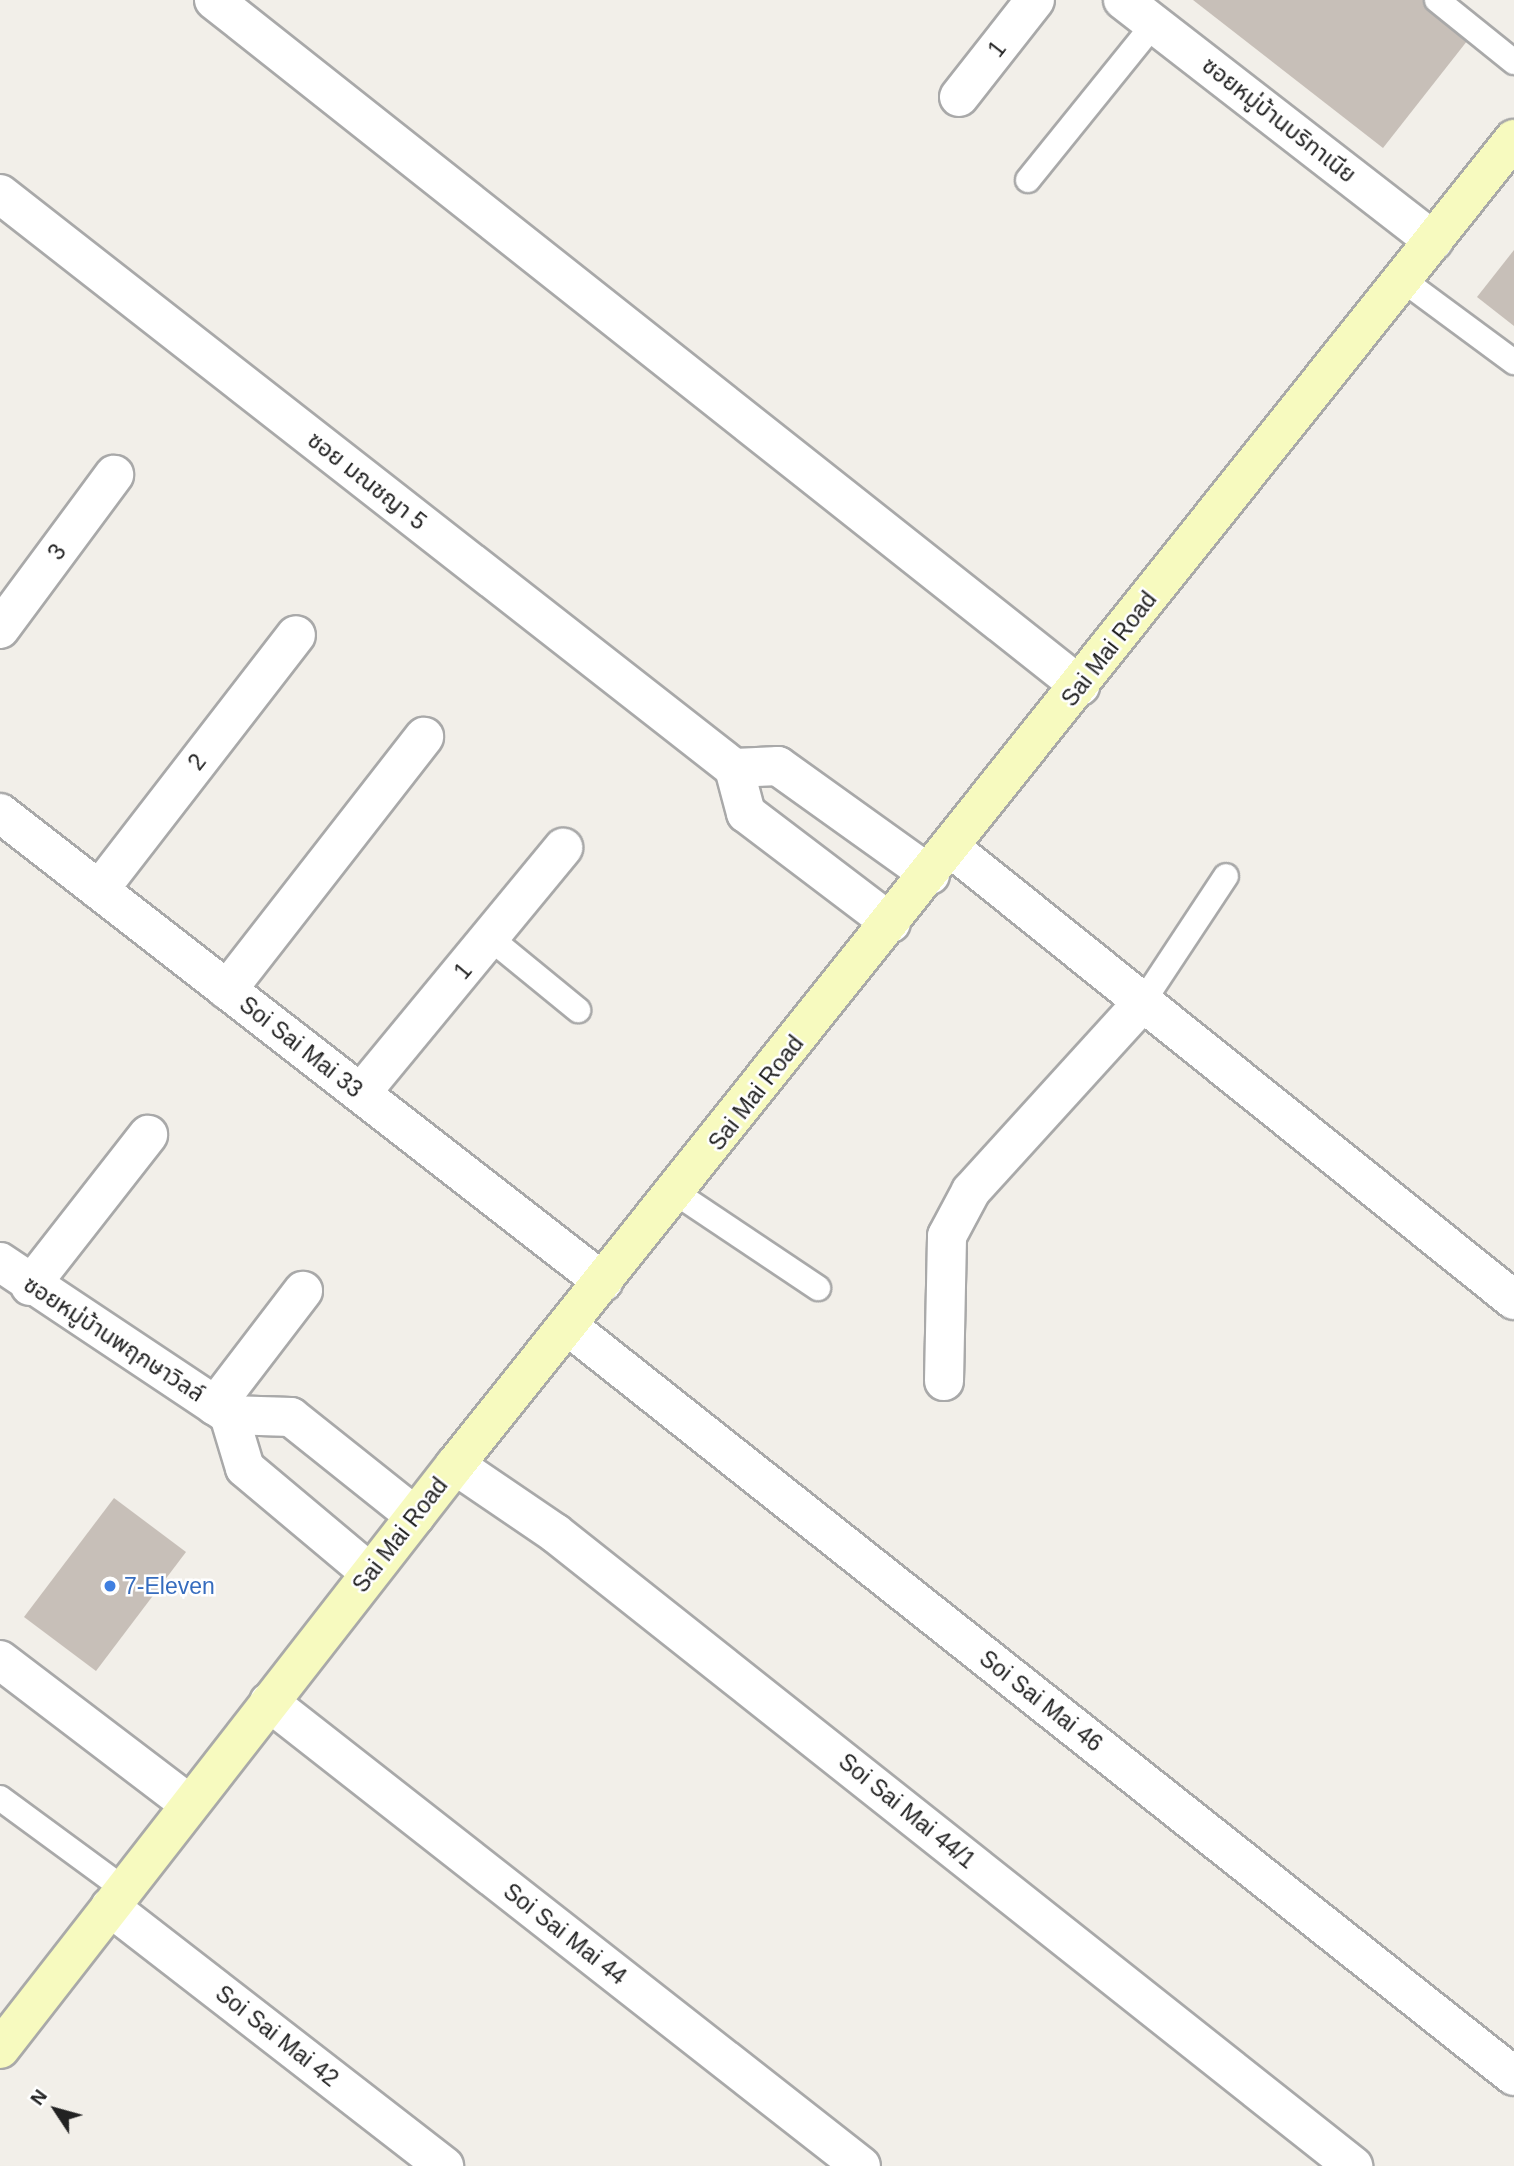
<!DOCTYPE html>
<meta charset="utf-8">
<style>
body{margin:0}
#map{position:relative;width:1514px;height:2166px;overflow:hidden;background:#f2efe9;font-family:Arial,"Noto Sans Thai",sans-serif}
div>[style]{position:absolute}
.building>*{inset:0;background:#c7bfb8}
.roads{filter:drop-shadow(2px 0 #a9a9a9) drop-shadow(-2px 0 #a9a9a9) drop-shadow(0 2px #a9a9a9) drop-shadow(0 -2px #a9a9a9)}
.lane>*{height:24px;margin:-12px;padding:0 12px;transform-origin:12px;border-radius:12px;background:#fff}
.street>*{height:38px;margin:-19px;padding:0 19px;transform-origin:19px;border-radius:19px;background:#fff}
.secondary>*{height:38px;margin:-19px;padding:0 19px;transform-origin:19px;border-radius:19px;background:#f7fabf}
.dots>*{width:19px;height:19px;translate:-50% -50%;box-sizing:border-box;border:4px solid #fff;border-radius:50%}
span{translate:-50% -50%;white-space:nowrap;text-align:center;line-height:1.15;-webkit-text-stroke:5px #fff;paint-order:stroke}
.street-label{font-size:23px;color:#222}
.shop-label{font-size:23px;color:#366cbe}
.left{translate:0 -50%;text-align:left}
.north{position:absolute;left:21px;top:2075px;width:70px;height:70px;-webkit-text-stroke:5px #fff;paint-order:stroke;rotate:306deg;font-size:19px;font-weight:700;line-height:28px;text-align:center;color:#222}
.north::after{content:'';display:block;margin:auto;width:24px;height:32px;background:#222;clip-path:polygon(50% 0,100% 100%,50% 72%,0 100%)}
</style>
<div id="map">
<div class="building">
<div style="clip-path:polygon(1193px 0,1426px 0,1471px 36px,1383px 148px)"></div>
<div style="clip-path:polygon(1514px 250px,1514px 326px,1477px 297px)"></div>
<div style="clip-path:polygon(114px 1498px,186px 1552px,96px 1671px,24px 1617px)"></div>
</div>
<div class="roads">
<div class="lane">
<div style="left:1437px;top:0;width:99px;rotate:38.8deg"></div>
<div style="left:1028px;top:180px;width:201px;rotate:-51.1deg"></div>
<div style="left:1403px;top:280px;width:138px;rotate:36.5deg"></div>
<div style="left:490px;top:938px;width:114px;rotate:39.3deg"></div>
<div style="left:1142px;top:1003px;width:152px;rotate:-56.5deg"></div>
<div style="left:676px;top:1193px;width:171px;rotate:33.8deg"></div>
<div style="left:0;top:1798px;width:154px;rotate:36.3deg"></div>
</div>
<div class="street">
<div style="left:214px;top:0;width:1105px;rotate:38.38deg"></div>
<div style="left:1123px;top:0;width:393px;rotate:37.8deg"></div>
<div style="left:959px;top:97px;width:123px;rotate:-51.9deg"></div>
<div style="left:0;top:194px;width:932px;rotate:38.03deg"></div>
<div style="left:0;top:629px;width:192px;rotate:-53.5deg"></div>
<div style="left:734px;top:768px;width:44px;rotate:-2.6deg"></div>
<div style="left:778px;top:766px;width:187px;rotate:35.6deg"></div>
<div style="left:734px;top:768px;width:47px;rotate:75.1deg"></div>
<div style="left:746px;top:813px;width:182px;rotate:37.2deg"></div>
<div style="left:0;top:813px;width:764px;rotate:37.87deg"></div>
<div style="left:951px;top:848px;width:722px;rotate:38.76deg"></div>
<div style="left:99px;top:890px;width:322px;rotate:-52.3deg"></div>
<div style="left:227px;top:990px;width:321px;rotate:-52.1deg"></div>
<div style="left:361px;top:1093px;width:318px;rotate:-50.5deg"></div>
<div style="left:0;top:1262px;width:275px;rotate:33.7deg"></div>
<div style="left:30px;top:1286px;width:192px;rotate:-52deg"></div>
<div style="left:568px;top:1326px;width:1207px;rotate:38.41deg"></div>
<div style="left:944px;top:1381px;width:145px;rotate:-88.8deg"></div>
<div style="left:947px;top:1236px;width:51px;rotate:-61.9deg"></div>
<div style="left:971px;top:1191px;width:254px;rotate:-47.7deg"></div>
<div style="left:215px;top:1406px;width:145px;rotate:-52.6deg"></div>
<div style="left:229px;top:1415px;width:62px;rotate:1.8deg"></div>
<div style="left:291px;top:1417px;width:159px;rotate:38.6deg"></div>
<div style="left:229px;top:1415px;width:55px;rotate:73.2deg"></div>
<div style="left:245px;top:1468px;width:163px;rotate:40deg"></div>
<div style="left:455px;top:1465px;width:121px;rotate:34.2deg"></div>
<div style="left:555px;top:1533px;width:1019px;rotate:38.42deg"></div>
<div style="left:0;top:1660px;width:238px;rotate:37.3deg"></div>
<div style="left:269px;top:1702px;width:752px;rotate:38.09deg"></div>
<div style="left:110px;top:1907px;width:423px;rotate:37.8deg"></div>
</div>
<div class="secondary">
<div style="left:0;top:2049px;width:740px;rotate:-52.08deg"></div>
<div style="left:455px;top:1465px;width:1697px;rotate:-51.39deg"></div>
</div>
</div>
<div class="dots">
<div style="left:110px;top:1586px;background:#3f7fe0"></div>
</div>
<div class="street-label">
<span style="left:997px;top:49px;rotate:-52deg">1</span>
<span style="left:1279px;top:120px;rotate:38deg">ซอยหมู่บ้านบริทาเนีย</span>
<span style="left:367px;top:481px;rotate:38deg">ซอย มณชญา 5</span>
<span style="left:57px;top:552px;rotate:-54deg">3</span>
<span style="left:1109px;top:649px;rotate:-52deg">Sai Mai Road</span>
<span style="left:197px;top:762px;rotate:-52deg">2</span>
<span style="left:463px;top:971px;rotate:-50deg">1</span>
<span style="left:301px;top:1047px;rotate:38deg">Soi Sai Mai 33</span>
<span style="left:756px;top:1093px;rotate:-52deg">Sai Mai Road</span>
<span style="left:114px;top:1339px;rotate:33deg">ซอยหมู่บ้านพฤกษาวิลล์</span>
<span style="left:400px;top:1535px;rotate:-52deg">Sai Mai Road</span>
<span style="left:1041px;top:1701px;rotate:38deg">Soi Sai Mai 46</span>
<span style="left:907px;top:1811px;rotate:39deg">Soi Sai Mai 44/1</span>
<span style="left:565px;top:1934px;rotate:38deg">Soi Sai Mai 44</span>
<span style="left:277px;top:2036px;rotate:38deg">Soi Sai Mai 42</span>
</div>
<div class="shop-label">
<span class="left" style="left:124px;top:1586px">7-Eleven</span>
</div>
<div class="north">N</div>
</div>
